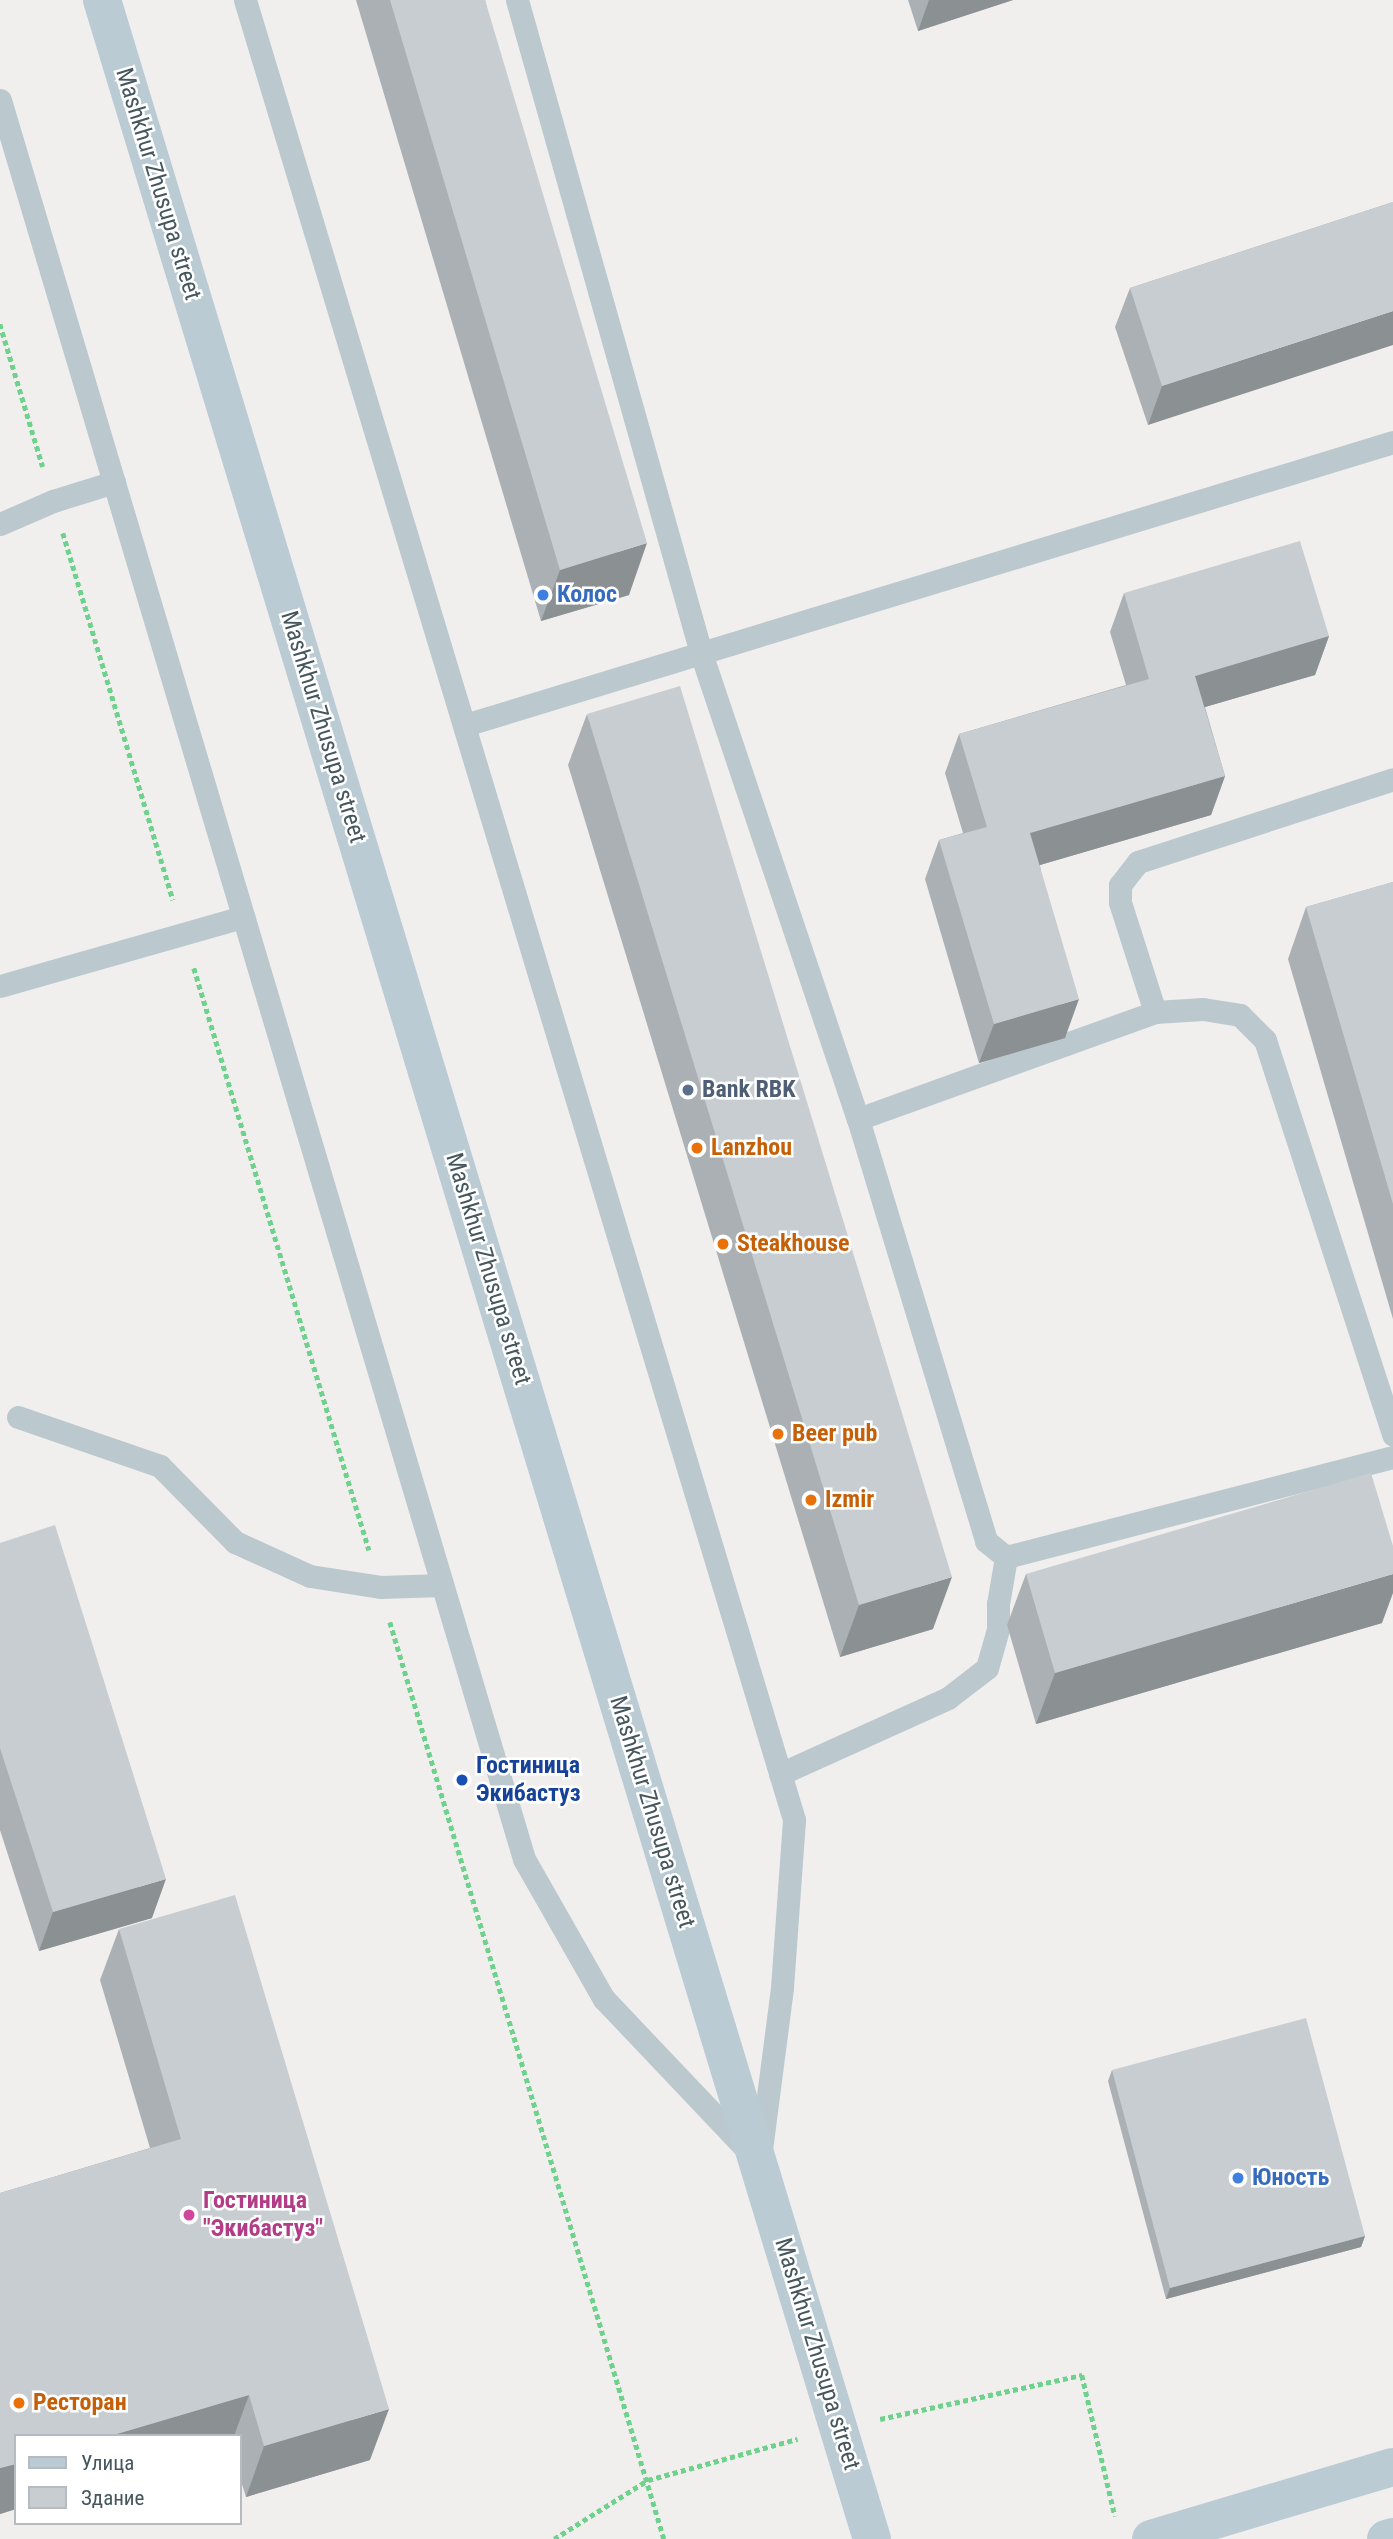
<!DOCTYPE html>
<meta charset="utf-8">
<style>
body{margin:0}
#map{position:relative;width:1393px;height:2539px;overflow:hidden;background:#f1eeee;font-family:"Roboto Condensed",sans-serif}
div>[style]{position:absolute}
.path>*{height:4.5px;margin-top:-2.25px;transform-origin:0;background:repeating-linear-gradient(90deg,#6ed28c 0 5px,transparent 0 8.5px)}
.lane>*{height:23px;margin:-11.5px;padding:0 11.5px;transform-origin:11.5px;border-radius:11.5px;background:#bbc9ce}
.secondary>*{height:38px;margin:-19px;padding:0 19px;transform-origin:19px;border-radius:19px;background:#bacbd4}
.wall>*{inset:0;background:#abb0b4}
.shaded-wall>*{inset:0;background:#8b9092}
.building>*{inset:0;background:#c7cdd1}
.dots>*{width:19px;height:19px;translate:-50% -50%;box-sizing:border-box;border:4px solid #fff;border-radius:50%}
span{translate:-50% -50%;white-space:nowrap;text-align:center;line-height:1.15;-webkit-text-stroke:5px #fff;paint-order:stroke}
.street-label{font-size:24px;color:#45565d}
.shop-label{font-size:24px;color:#366cbe;font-weight:700}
.left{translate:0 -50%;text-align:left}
.service-label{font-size:24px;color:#4e5e75;font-weight:700}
.food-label{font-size:24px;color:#c56008;font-weight:700}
.transit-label{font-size:24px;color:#164399;font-weight:700}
.hotel-label{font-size:24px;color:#b23c85;font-weight:700}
.legend{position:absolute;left:14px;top:2434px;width:228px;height:91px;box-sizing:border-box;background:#fff;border:2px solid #b5bbbe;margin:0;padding:9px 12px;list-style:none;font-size:21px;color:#45565d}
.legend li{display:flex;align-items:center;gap:14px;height:35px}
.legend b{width:35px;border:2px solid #b5bbbe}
</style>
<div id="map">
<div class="path">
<div style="left:0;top:324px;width:149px;rotate:73.3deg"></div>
<div style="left:63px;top:533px;width:383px;rotate:73.3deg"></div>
<div style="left:194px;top:968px;width:608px;rotate:73.26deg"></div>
<div style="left:390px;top:1622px;width:957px;rotate:73.36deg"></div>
<div style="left:880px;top:2419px;width:207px;rotate:-12.3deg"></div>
<div style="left:1082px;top:2375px;width:145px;rotate:76.8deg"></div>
<div style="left:554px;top:2539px;width:111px;rotate:-32.1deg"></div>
<div style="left:648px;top:2480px;width:155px;rotate:-15.4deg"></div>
</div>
<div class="lane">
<div style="left:245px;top:0;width:1901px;rotate:73.21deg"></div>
<div style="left:794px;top:1820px;width:168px;rotate:94.1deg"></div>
<div style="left:782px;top:1988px;width:163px;rotate:97.4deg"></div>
<div style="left:517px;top:0;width:678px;rotate:74.26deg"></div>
<div style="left:701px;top:653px;width:492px;rotate:71.4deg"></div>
<div style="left:858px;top:1119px;width:441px;rotate:73.1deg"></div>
<div style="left:986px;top:1541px;width:26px;rotate:39deg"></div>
<div style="left:0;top:100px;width:1835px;rotate:73.41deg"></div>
<div style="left:524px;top:1859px;width:161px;rotate:60.3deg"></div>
<div style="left:604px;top:1999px;width:212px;rotate:46.5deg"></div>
<div style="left:0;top:524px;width:58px;rotate:-23.5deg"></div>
<div style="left:53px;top:501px;width:64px;rotate:-17.3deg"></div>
<div style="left:465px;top:725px;width:970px;rotate:-16.96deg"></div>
<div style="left:0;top:986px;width:253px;rotate:-15.9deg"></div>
<div style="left:1155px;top:1012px;width:48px;rotate:-3.6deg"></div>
<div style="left:1203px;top:1009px;width:37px;rotate:9deg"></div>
<div style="left:1240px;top:1015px;width:35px;rotate:45deg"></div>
<div style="left:1265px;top:1040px;width:415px;rotate:72deg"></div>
<div style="left:858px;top:1119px;width:316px;rotate:-19.8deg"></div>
<div style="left:1155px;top:1012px;width:115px;rotate:-107.7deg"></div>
<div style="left:1120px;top:902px;width:17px;rotate:-90deg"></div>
<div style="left:1120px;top:885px;width:29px;rotate:-52deg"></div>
<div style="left:1138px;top:862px;width:268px;rotate:-18deg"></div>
<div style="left:18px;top:1417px;width:150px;rotate:19deg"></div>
<div style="left:160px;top:1466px;width:107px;rotate:45.4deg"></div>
<div style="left:235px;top:1542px;width:82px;rotate:24.4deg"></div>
<div style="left:310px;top:1576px;width:71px;rotate:8.9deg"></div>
<div style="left:380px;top:1587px;width:62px;rotate:-1.8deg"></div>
<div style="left:780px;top:1774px;width:184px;rotate:-24.3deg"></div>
<div style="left:948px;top:1698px;width:49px;rotate:-37.6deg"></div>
<div style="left:987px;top:1668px;width:41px;rotate:-74.2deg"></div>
<div style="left:998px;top:1629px;width:25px;rotate:-90deg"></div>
<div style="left:998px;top:1604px;width:48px;rotate:-80.3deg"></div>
<div style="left:1006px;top:1557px;width:400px;rotate:-14.5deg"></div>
</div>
<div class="secondary">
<div style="left:102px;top:0;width:2653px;rotate:73.13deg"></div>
<div style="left:1151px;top:2539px;width:252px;rotate:-16.6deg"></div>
<div style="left:1386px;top:2539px;width:7px;rotate:-16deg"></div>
</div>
<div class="wall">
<div style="clip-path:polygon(356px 0,485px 0,629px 595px,541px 621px)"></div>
<div style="clip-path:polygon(908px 0,1013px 0,918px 31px)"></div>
<div style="clip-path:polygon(1393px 202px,1148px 425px,1115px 327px,1130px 288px)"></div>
<div style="clip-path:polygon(1124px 593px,1329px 636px,1315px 675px,1205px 707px,1225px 776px,1211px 815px,1040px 865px,1065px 1038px,979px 1063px,925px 879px,939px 840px,963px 833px,945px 773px,959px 734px,1126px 685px,1110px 632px)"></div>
<div style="clip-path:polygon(587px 714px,933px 1629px,840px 1657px,568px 765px)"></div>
<div style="clip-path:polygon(1393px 882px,1393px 1319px,1288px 959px,1306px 907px)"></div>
<div style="clip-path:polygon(0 1543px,152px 1918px,39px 1951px,0 1830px)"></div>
<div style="clip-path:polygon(1026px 1574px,1382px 1623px,1036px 1724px,1007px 1625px)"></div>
<div style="clip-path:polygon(119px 1929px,370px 2460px,246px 2497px,240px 2478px,240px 2436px,16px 2436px,16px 2509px,0 2514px,0 2193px,150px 2148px,100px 1980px)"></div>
<div style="clip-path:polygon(1112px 2070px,1365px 2236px,1361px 2247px,1166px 2299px,1108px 2081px)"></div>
</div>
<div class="shaded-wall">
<div style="clip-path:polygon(929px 0,1013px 0,918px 31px)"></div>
<div style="clip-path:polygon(1393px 311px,1393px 345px,1148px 425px,1162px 386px)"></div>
<div style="clip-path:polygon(647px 543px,629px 595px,541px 621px,560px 570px)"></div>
<div style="clip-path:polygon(1329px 636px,1315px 675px,1181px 714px,1195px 676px)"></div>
<div style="clip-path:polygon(1225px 776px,1211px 815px,1016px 872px,1030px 833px)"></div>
<div style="clip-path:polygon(1079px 999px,1065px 1038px,979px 1063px,994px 1024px)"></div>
<div style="clip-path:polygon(1393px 1574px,1393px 1593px,1382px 1623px,1036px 1724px,1055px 1673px)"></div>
<div style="clip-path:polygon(952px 1577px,933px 1629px,840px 1657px,859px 1605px)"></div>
<div style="clip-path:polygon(166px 1879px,152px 1918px,39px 1951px,53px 1912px)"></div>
<div style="clip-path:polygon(1365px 2236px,1361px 2247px,1166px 2299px,1170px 2288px)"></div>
<div style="clip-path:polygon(249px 2395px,234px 2436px,110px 2436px)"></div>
<div style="clip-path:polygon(389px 2409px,370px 2460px,246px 2497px,264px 2446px)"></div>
<div style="clip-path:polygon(16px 2464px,16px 2509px,0 2514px,0 2468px)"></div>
</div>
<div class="building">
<div style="clip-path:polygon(390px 0,485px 0,647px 543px,560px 570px)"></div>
<div style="clip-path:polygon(1393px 202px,1393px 311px,1162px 386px,1130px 288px)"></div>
<div style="clip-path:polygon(1300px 541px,1329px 636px,1195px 676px,1225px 776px,1030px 833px,1079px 999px,994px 1024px,939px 840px,987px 827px,959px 734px,1149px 679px,1124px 593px)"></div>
<div style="clip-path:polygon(680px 686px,952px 1577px,859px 1605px,587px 714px)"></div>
<div style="clip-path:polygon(1393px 882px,1393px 1204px,1306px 907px)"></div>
<div style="clip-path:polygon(1371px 1473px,1393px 1546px,1393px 1574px,1055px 1673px,1026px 1574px)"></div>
<div style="clip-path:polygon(55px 1525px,166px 1879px,53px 1912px,0 1748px,0 1543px)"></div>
<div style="clip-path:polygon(235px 1895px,389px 2409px,264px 2446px,249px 2395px,110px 2436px,16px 2436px,16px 2464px,0 2468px,0 2193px,181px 2139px,119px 1929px)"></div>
<div style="clip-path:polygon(1306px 2018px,1365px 2236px,1170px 2288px,1112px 2070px)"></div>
</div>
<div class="dots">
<div style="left:543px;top:595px;background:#3f7fe0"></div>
<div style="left:688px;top:1090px;background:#5c6f8a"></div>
<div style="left:697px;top:1148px;background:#e8710a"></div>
<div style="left:723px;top:1244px;background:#e8710a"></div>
<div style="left:778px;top:1434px;background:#e8710a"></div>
<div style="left:811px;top:1500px;background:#e8710a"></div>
<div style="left:462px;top:1780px;background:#1a4fb4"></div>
<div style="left:1238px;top:2178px;background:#3f7fe0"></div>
<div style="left:189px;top:2215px;background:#d1479c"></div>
<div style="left:19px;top:2403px;background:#e8710a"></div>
</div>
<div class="street-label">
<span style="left:158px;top:184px;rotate:73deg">Mashkhur Zhusupa street</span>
<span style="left:323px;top:727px;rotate:73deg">Mashkhur Zhusupa street</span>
<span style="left:488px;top:1269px;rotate:73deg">Mashkhur Zhusupa street</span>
<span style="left:652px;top:1812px;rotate:73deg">Mashkhur Zhusupa street</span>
<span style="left:817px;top:2354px;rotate:73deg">Mashkhur Zhusupa street</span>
</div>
<div class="shop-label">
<span class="left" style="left:557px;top:595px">Колос</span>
<span class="left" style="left:1252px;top:2178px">Юность</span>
</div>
<div class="service-label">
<span class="left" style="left:702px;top:1090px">Bank RBK</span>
</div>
<div class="food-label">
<span class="left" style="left:711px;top:1148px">Lanzhou</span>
<span class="left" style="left:737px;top:1244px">Steakhouse</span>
<span class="left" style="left:792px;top:1434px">Beer pub</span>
<span class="left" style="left:825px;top:1500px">Izmir</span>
<span class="left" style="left:33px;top:2403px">Ресторан</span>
</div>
<div class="transit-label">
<span class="left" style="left:476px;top:1780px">Гостиница<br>Экибастуз</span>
</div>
<div class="hotel-label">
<span class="left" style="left:203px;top:2215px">Гостиница<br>"Экибастуз"</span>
</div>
<ul class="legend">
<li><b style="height:9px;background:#bacbd4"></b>Улица</li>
<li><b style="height:19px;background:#c7cdd1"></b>Здание</li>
</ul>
</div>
